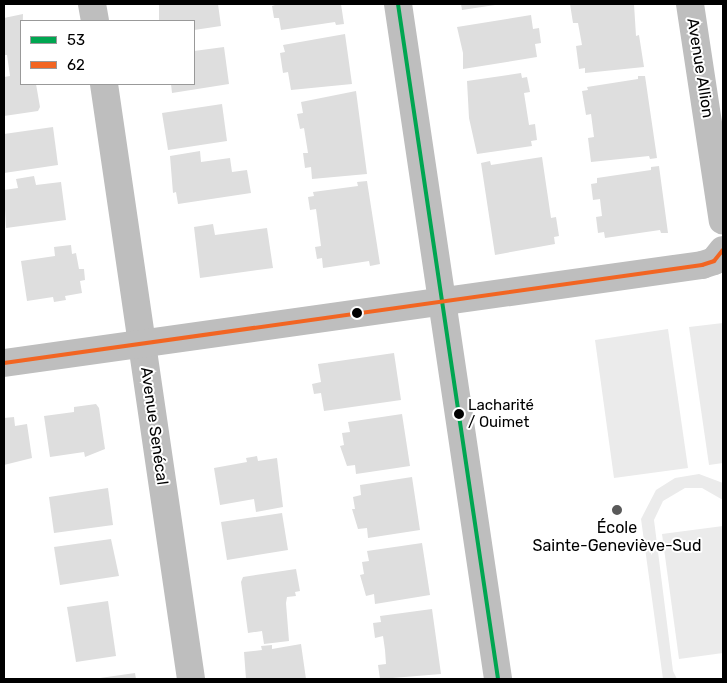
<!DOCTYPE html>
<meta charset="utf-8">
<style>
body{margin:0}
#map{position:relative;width:727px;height:683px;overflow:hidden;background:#fff;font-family:Rubik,sans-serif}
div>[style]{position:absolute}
.green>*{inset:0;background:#ebebeb}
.building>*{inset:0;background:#dedede}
.street>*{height:28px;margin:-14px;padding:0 14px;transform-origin:14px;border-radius:14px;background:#bebebe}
.bus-1>*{height:4px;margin:-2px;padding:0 2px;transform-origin:2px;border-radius:2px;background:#00a651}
.bus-2>*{height:4px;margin:-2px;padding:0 2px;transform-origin:2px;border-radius:2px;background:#f26522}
.dots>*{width:14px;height:14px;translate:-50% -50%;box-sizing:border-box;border:2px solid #fff;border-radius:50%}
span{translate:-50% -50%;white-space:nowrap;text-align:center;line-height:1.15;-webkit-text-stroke:4px #fff;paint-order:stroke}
.bus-label{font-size:15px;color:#000}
.left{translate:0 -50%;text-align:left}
.street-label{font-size:16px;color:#000}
.poi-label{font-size:16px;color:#000}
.frame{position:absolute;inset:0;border:5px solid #000;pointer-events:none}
.legend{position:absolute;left:20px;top:20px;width:175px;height:65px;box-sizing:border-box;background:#fff;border:1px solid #999;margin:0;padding:6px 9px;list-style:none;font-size:15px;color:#000}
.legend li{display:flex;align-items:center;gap:10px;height:25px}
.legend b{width:25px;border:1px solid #999}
</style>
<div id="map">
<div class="green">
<div style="clip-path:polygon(723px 323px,723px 463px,709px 465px,689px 327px)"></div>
<div style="clip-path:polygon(668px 329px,688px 468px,614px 478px,595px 340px)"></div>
<div style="clip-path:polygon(699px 474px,723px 483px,723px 500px,702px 488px,685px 488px,663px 501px,654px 520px,673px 671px,677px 679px,663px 679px,641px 519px,656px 490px,675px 478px)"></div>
<div style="clip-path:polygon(723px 526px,723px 653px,679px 659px,662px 534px)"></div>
</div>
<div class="building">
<div style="clip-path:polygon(159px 4px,218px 4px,221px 26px,194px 30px,194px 21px,159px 21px)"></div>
<div style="clip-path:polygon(278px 4px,341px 4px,344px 24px,336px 25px,335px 22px,281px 30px,279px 18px,274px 18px,272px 6px)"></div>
<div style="clip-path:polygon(461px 4px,495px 4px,495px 5px,462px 10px)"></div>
<div style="clip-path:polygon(570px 4px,634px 4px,636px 36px,639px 35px,644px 67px,585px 73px,585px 68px,579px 69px,576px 46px,582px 45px,578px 23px,573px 23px)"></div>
<div style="clip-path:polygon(23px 14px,21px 84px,36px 84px,40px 107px,38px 111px,4px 116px,4px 77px,10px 76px,7px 55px,4px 55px,4px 18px)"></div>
<div style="clip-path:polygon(531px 15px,533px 29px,539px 28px,541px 43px,535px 44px,537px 57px,463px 69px,463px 53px,457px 27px)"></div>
<div style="clip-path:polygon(345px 34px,352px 84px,291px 90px,288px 72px,283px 73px,280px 53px,285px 52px,283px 45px)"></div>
<div style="clip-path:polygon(224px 47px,229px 84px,172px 93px,171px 84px,194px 84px,194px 51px)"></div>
<div style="clip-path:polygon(521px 73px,522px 78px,527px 77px,530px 92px,524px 93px,529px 125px,535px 124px,537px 140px,531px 141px,532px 146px,477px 154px,469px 118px,467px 81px)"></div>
<div style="clip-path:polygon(638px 76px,645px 76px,657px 158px,650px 159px,649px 156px,591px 162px,588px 138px,594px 137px,591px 114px,586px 115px,582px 91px,588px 90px,587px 87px,638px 79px)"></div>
<div style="clip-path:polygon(356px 91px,367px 174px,312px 179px,311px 167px,305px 168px,303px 153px,308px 153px,304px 128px,300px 129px,297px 114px,303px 113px,301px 102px)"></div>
<div style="clip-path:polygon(222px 104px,227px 141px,168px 150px,162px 113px)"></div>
<div style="clip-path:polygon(53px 127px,58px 165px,4px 173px,4px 134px)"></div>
<div style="clip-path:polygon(200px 151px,201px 162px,230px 158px,232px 172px,247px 170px,251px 193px,178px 204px,176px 192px,173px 193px,170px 156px)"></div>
<div style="clip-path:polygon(542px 157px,551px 218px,556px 217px,559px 236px,554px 237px,555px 244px,495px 255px,481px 163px,490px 161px,491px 165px)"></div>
<div style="clip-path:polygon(659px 166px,668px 233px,661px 233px,660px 230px,605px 238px,604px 232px,598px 233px,596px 217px,602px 216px,601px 208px,600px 199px,593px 200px,591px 184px,597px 183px,597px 178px,651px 170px,651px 167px)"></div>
<div style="clip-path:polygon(34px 176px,36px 185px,61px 182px,66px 220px,6px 228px,4px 190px,18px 188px,16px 179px)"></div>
<div style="clip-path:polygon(367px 181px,380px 264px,370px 266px,369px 261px,323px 268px,322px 258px,317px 259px,315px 247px,321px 246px,316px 209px,310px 210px,308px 197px,314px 196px,313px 192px,358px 186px,357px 182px)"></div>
<div style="clip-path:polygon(213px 224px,215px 235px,267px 228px,273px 268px,200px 278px,194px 227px)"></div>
<div style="clip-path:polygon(71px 245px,72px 254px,76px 253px,79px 269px,84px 269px,85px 280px,80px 281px,82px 293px,65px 296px,66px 300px,54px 302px,53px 297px,27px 301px,21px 261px,55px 256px,54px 247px)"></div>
<div style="clip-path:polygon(394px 353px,401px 400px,324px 411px,321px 393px,314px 394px,312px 384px,321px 382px,318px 364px)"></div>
<div style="clip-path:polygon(96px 404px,99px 408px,105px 449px,85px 457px,84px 452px,50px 457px,44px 416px,74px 412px,74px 407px)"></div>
<div style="clip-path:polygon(402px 414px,410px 466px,356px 474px,355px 465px,347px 466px,340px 446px,344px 445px,342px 433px,350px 432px,348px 422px)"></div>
<div style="clip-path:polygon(14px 417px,15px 426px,27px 424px,32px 458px,4px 465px,4px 418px)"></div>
<div style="clip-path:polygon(257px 456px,258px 461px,277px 458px,283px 507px,256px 512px,254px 499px,220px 505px,214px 468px,247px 462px,246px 458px)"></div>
<div style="clip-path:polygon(412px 477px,420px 530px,368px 538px,367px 528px,358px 529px,352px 509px,355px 509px,353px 497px,361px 495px,360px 485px)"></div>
<div style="clip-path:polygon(108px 488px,113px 525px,54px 533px,49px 497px)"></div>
<div style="clip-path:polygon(282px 513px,288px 550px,227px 560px,221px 522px)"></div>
<div style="clip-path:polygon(111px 539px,119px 576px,60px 585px,54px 547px)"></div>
<div style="clip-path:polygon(422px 543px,430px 595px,375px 604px,374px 594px,366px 596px,360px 575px,364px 574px,362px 562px,369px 561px,367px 551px)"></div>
<div style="clip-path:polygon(296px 569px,300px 591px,295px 592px,296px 596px,287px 597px,286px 603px,289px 641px,264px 644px,262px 631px,248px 633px,241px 582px,243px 577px)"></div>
<div style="clip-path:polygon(108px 601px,116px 656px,76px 662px,67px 607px)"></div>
<div style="clip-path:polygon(432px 609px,441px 674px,380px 679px,378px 665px,386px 664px,385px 650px,383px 636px,375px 638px,373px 623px,381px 622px,380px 616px)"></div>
<div style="clip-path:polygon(301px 644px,306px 679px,246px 679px,244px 652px,262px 650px,261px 646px,272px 645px,272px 649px)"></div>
<div style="clip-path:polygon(135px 673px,136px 679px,100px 679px,100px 678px)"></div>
</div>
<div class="street">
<div style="left:92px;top:4px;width:17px;rotate:80deg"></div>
<div style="left:398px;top:4px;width:682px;rotate:81.57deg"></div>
<div style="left:690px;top:4px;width:219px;rotate:81.4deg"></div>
<div style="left:104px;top:84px;width:601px;rotate:81.68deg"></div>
<div style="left:4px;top:363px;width:705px;rotate:-7.99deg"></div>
<div style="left:702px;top:265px;width:13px;rotate:-18deg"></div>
<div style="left:714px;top:261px;width:14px;rotate:-51deg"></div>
</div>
<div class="bus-1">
<div style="left:398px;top:4px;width:682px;rotate:81.57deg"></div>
</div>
<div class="bus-2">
<div style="left:4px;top:363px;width:705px;rotate:-7.99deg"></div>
<div style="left:702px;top:265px;width:13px;rotate:-18deg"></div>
<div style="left:714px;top:261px;width:14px;rotate:-51deg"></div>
</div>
<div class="dots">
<div style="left:357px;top:313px;background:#000"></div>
<div style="left:459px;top:414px;background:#000"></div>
<div style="left:617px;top:510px;background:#595959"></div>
</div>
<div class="bus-label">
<span class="left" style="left:468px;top:414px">Lacharité<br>/ Ouimet</span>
</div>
<div class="street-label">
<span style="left:700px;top:68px;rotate:81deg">Avenue Allion</span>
<span style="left:154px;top:426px;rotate:82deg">Avenue Senécal</span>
</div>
<div class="poi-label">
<span style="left:617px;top:537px">École<br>Sainte-Geneviève-Sud</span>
</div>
<div class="frame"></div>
<ul class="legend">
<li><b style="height:6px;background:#00a651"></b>53</li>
<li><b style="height:6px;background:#f26522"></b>62</li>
</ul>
</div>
